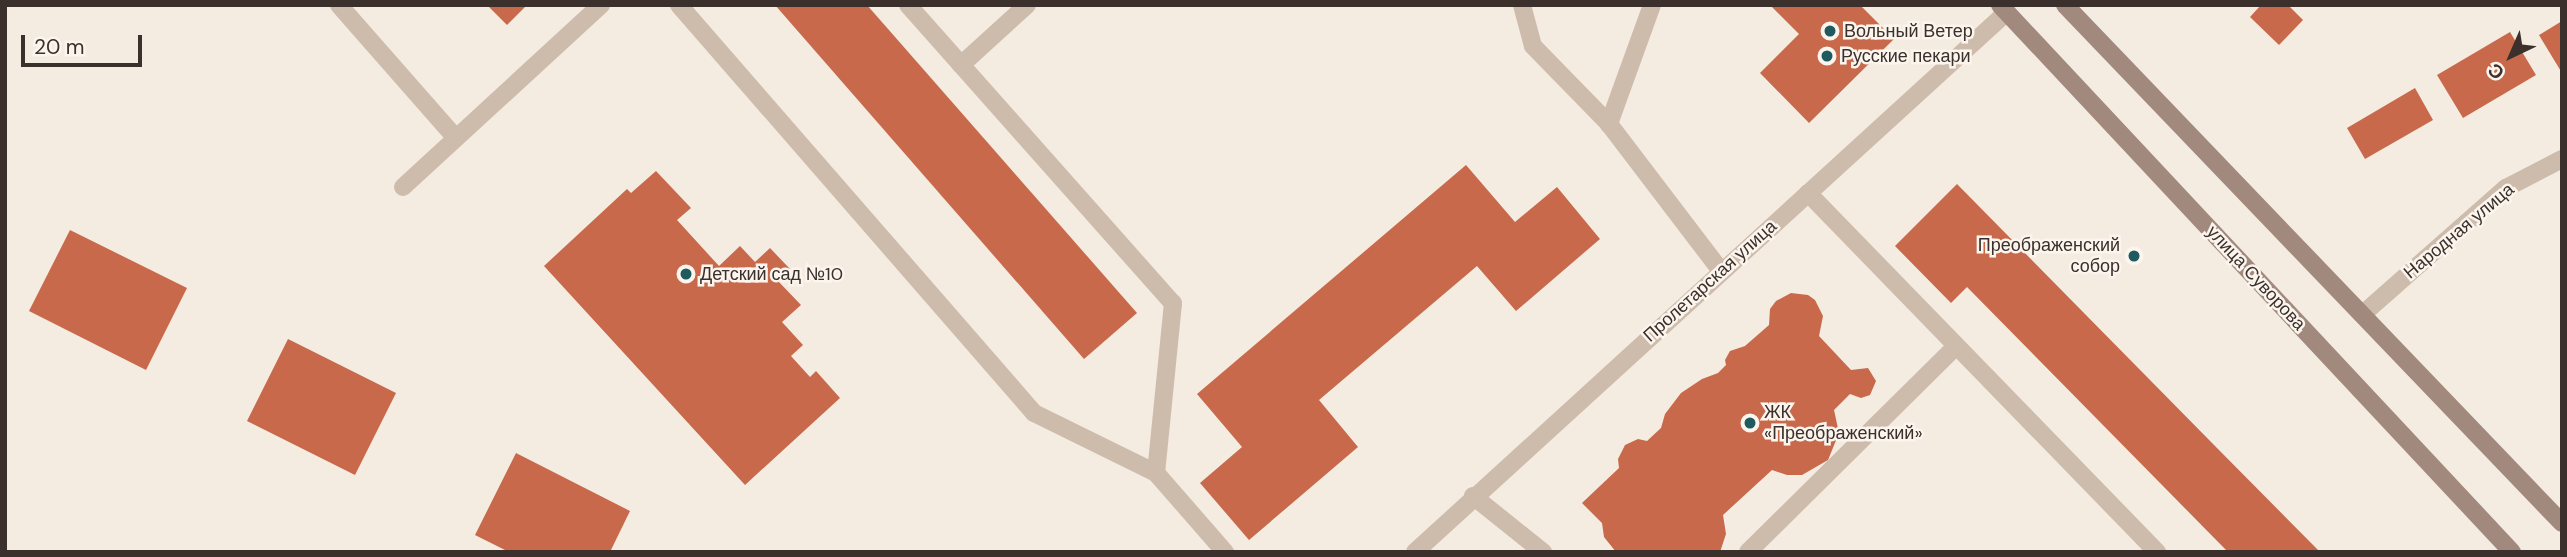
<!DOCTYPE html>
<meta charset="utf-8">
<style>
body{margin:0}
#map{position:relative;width:2567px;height:557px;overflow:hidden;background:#f4ebe1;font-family:"DM Sans",sans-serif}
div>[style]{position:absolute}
.building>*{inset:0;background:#c8694b}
.service>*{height:18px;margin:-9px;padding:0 9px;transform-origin:9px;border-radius:9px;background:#cdbbac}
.minor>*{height:18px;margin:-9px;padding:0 9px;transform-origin:9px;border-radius:9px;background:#cdbbac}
.secondary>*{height:18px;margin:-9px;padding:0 9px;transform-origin:9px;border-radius:9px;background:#a18a7d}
.dots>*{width:19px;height:19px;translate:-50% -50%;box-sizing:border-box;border:4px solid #fbf5ee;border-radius:50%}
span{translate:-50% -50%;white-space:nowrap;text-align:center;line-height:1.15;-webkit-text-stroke:5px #fbf5ee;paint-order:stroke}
.poi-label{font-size:18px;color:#3b302b}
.left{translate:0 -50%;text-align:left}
.right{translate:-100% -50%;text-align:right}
.street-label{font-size:18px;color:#3b302b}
.frame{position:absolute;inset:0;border:7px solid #3b302b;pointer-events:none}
.north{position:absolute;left:2476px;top:21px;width:70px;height:70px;-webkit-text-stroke:5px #fbf5ee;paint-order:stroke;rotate:224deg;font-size:19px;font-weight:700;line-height:28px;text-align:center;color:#3b302b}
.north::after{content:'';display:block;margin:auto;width:24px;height:32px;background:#3b302b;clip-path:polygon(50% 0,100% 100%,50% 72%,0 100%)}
.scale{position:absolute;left:21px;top:35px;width:121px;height:32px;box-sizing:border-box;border:4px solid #3b302b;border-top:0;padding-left:9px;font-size:21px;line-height:24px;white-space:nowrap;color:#3b302b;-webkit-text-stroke:5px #fbf5ee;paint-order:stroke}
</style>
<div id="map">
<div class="building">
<div style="clip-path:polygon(487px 5px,527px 5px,507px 25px)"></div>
<div style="clip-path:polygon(775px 5px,867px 5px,1137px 313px,1084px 359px)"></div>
<div style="clip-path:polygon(1770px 5px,1860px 5px,1894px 39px,1809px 123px,1760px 73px,1799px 34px)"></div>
<div style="clip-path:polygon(2261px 5px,2288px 5px,2303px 20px,2279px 45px,2250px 17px)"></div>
<div style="clip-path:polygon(2562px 21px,2562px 73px,2539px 35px)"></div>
<div style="clip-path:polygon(2510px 32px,2536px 75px,2463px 118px,2437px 75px)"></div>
<div style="clip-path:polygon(2415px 88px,2433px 120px,2365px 159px,2347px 128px)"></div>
<div style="clip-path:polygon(1466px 165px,1515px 222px,1557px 187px,1600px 239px,1516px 311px,1477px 266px,1319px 400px,1358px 447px,1249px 540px,1200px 483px,1242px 447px,1197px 394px)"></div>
<div style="clip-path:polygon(656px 171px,691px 208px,677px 220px,719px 266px,740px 246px,755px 262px,770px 248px,790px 269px,778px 281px,801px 305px,782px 322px,803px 345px,791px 356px,810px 377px,816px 371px,840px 398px,745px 485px,544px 266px,627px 189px,631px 193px)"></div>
<div style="clip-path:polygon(1957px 184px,2216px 447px,2320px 552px,2228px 552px,1967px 287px,1951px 303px,1895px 246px)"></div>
<div style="clip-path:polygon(70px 230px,187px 288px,146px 370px,29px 311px)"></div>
<div style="clip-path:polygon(1791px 293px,1808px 295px,1815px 300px,1823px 316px,1819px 336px,1851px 370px,1868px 368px,1876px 381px,1870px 395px,1861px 398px,1850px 394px,1834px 410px,1839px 433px,1828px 460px,1802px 475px,1787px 475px,1772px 470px,1723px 515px,1726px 534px,1720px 552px,1616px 552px,1604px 537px,1602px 523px,1582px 503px,1619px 468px,1618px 459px,1625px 445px,1638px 439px,1647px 441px,1661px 428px,1665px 414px,1681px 393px,1702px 379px,1718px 373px,1726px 365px,1725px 360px,1730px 351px,1745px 346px,1769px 325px,1770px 309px,1776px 301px)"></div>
<div style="clip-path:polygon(288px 339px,396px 393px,355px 475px,247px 421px)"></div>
<div style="clip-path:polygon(516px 453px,630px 511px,610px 552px,509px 552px,475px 535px)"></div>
</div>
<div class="service">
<div style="left:339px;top:5px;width:177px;rotate:48.7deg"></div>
<div style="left:679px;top:5px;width:541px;rotate:48.97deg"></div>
<div style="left:1034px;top:413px;width:136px;rotate:26.2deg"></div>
<div style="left:1156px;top:473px;width:105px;rotate:48.9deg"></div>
<div style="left:908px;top:5px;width:399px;rotate:48.4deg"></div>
<div style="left:1173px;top:303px;width:171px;rotate:95.7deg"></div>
<div style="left:1522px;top:5px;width:42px;rotate:75deg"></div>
<div style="left:1533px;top:46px;width:109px;rotate:45.7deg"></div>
<div style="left:1652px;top:5px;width:127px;rotate:109.9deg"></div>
<div style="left:1609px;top:124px;width:185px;rotate:52.7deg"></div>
<div style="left:961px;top:65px;width:89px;rotate:-42.3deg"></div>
<div style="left:403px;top:187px;width:269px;rotate:-42.6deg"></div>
<div style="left:1808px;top:193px;width:501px;rotate:45.81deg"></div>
<div style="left:1473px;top:496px;width:90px;rotate:38.7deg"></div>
<div style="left:1748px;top:552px;width:291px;rotate:-44.7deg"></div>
</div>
<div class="minor">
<div style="left:2364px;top:313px;width:189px;rotate:-41.4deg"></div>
<div style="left:2506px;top:188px;width:63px;rotate:-27.4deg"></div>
<div style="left:1415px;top:552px;width:801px;rotate:-42.37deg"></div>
</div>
<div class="secondary">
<div style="left:2000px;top:5px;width:749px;rotate:46.89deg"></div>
<div style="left:2065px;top:5px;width:718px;rotate:46.19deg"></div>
</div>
<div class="dots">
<div style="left:1830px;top:31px;background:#1f5a5e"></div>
<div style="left:1827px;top:56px;background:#1f5a5e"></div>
<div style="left:2134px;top:256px;background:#1f5a5e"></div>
<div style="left:686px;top:274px;background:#1f5a5e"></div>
<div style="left:1750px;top:423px;background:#1f5a5e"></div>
</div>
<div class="poi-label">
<span class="left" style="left:1844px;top:31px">Вольный Ветер</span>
<span class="left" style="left:1841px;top:56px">Русские пекари</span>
<span class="right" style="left:2120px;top:256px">Преображенский<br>собор</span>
<span class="left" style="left:700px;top:274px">Детский сад №10</span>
<span class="left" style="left:1764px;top:423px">ЖК<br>«Преображенский»</span>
</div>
<div class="street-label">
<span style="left:2459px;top:231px;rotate:-40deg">Народная улица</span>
<span style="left:2256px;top:278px;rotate:47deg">улица Суворова</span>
<span style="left:1710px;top:281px;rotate:-42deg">Пролетарская улица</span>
</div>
<div class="frame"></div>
<div class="north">С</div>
<div class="scale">20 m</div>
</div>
